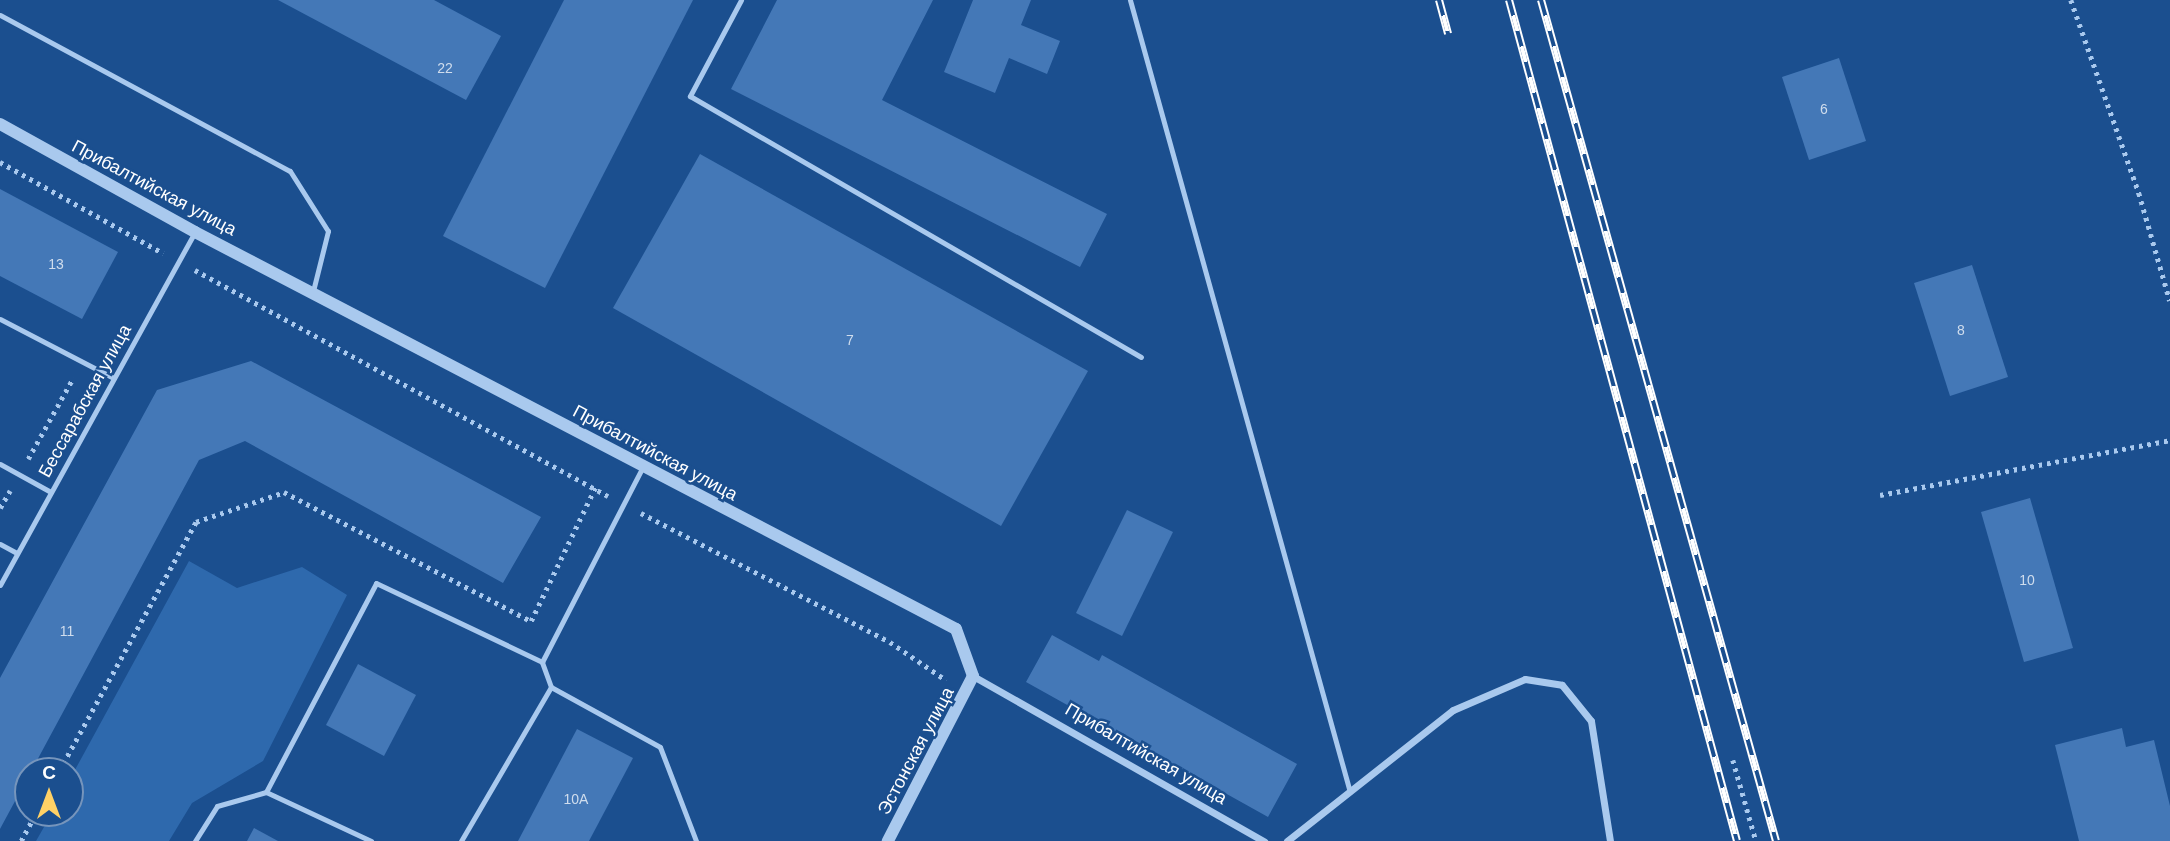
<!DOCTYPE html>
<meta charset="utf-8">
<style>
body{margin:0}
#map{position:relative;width:2170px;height:841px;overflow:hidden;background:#1b4f8f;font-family:Arial,sans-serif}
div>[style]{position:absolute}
.green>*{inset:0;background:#2e69ad}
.building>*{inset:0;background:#4478b7}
.path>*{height:4.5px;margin-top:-2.25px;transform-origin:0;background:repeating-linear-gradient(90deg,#a9c9ee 0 3.5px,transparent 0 8.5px)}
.service>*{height:5px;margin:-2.5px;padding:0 2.5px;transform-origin:2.5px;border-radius:2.5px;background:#a9c9ee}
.minor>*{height:7px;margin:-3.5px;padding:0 3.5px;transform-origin:3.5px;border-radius:3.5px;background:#a9c9ee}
.tertiary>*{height:12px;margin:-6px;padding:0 6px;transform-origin:6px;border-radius:6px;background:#a9c9ee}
.rail>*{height:8px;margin-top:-4px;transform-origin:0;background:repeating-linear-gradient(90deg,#1b4f8f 0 16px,#fff 0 32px);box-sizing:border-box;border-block:2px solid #fff}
span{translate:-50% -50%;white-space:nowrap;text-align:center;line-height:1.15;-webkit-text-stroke:5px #1b4f8f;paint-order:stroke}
.number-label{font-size:14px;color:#d0dded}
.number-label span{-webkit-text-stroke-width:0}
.street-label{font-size:18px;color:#fff}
.north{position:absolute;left:14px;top:757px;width:70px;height:70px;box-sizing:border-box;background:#1b4f8f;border:2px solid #7695bc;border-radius:50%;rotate:0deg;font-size:19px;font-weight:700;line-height:28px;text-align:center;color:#fff}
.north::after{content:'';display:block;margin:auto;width:24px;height:32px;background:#ffd166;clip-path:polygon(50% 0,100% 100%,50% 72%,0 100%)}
</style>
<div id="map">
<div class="green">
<div style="clip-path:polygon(189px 561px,237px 588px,302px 567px,347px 595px,263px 761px,192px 803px,169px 841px,36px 841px,52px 813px,70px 813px,70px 779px)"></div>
</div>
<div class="building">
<div style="clip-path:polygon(278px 0,434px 0,501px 36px,466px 100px)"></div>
<div style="clip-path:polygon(564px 0,693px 0,545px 288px,443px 236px)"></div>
<div style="clip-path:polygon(777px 0,933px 0,882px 100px,1107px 214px,1080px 267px,731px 89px)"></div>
<div style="clip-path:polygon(973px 0,1031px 0,1021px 25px,1060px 41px,1047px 74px,1009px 58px,995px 93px,944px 72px)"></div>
<div style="clip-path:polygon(1839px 58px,1866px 141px,1809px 160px,1782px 77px)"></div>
<div style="clip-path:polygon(700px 154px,1088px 371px,1001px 526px,613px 308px)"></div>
<div style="clip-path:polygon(0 189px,118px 252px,82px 319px,0 276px)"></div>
<div style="clip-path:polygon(1972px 265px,2008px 377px,1950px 396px,1914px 283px)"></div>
<div style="clip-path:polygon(251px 361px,541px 517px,503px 583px,245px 441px,199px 460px,0 829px,0 678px,157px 390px)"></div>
<div style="clip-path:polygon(2030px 498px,2073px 648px,2024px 662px,1981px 512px)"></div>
<div style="clip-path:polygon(1127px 510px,1173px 532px,1122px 636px,1076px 613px)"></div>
<div style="clip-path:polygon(1052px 635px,1099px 661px,1102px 655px,1297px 764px,1268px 817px,1026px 682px)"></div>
<div style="clip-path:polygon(358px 664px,416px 695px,384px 756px,326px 725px)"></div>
<div style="clip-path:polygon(2122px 728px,2126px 747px,2154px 740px,2170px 806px,2170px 841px,2079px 841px,2055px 745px)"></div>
<div style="clip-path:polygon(577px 729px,633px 758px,589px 841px,518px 841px)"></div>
<div style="clip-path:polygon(254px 828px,278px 841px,247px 841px)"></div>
</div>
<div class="path">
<div style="left:2071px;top:0;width:205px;rotate:70.6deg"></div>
<div style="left:2139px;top:193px;width:112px;rotate:74deg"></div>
<div style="left:0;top:162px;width:187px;rotate:29.2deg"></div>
<div style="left:195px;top:270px;width:471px;rotate:28.7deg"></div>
<div style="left:28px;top:459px;width:93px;rotate:-60.9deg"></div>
<div style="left:1880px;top:495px;width:295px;rotate:-10.7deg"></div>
<div style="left:0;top:508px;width:20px;rotate:-60deg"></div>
<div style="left:641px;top:513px;width:280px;rotate:27.4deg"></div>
<div style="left:890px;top:642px;width:68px;rotate:34.2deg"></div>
<div style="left:1733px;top:760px;width:84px;rotate:74.1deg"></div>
<div style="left:59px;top:771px;width:284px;rotate:-61.2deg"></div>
<div style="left:196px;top:522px;width:93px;rotate:-18.8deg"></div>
<div style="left:284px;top:492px;width:279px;rotate:27.6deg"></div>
<div style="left:531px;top:621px;width:148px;rotate:-64.3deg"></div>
<div style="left:21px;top:841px;width:32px;rotate:-62deg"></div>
</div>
<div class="service">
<div style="left:741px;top:0;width:109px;rotate:118deg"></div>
<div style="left:690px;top:96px;width:521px;rotate:30.06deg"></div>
<div style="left:1130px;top:0;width:822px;rotate:74.48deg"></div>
<div style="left:0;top:15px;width:329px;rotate:28.3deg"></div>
<div style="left:290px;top:171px;width:71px;rotate:57.7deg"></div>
<div style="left:328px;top:231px;width:62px;rotate:104deg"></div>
<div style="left:0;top:319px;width:128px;rotate:27.4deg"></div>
<div style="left:0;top:464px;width:58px;rotate:28.8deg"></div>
<div style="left:0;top:544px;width:19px;rotate:28deg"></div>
<div style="left:0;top:585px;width:403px;rotate:-61.1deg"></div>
<div style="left:551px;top:687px;width:27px;rotate:-110deg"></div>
<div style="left:542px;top:662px;width:218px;rotate:-62.7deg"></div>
<div style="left:266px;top:792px;width:236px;rotate:-62.2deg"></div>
<div style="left:376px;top:583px;width:184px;rotate:25.4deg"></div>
<div style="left:195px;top:841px;width:41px;rotate:-57.8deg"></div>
<div style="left:217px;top:806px;width:51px;rotate:-15.9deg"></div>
<div style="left:266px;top:792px;width:116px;rotate:25deg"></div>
<div style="left:461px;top:841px;width:178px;rotate:-59.7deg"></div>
<div style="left:551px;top:687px;width:124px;rotate:28.8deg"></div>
<div style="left:660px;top:747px;width:101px;rotate:69deg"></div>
</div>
<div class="minor">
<div style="left:973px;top:676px;width:335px;rotate:29.6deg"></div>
<div style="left:1287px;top:841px;width:211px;rotate:-38.3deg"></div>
<div style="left:1453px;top:710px;width:78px;rotate:-23.3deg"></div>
<div style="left:1525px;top:679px;width:37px;rotate:9deg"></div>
<div style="left:1562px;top:685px;width:46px;rotate:51.1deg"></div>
<div style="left:1591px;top:721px;width:121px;rotate:81deg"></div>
</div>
<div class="tertiary">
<div style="left:0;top:124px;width:223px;rotate:29deg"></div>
<div style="left:195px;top:232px;width:858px;rotate:27.55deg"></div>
<div style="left:956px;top:629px;width:50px;rotate:70.1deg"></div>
<div style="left:973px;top:676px;width:186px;rotate:117.3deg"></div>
</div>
<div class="rail">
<div style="left:1439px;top:0;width:35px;rotate:75deg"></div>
<div style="left:1509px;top:0;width:871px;rotate:74.83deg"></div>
<div style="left:1541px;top:0;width:873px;rotate:74.39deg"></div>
</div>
<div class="number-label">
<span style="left:445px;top:68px">22</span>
<span style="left:1824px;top:109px">6</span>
<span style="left:56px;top:264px">13</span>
<span style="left:1961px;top:330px">8</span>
<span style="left:850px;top:340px">7</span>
<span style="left:2027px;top:580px">10</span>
<span style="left:67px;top:631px">11</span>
<span style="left:576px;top:799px">10А</span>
</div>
<div class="street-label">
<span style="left:154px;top:188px;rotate:28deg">Прибалтийская улица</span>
<span style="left:85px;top:401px;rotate:-61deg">Бессарабская улица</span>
<span style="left:655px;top:453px;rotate:28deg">Прибалтийская улица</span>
<span style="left:916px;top:751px;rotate:-62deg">Эстонская улица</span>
<span style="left:1146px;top:754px;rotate:30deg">Прибалтийская улица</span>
</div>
<div class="north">С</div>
</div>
